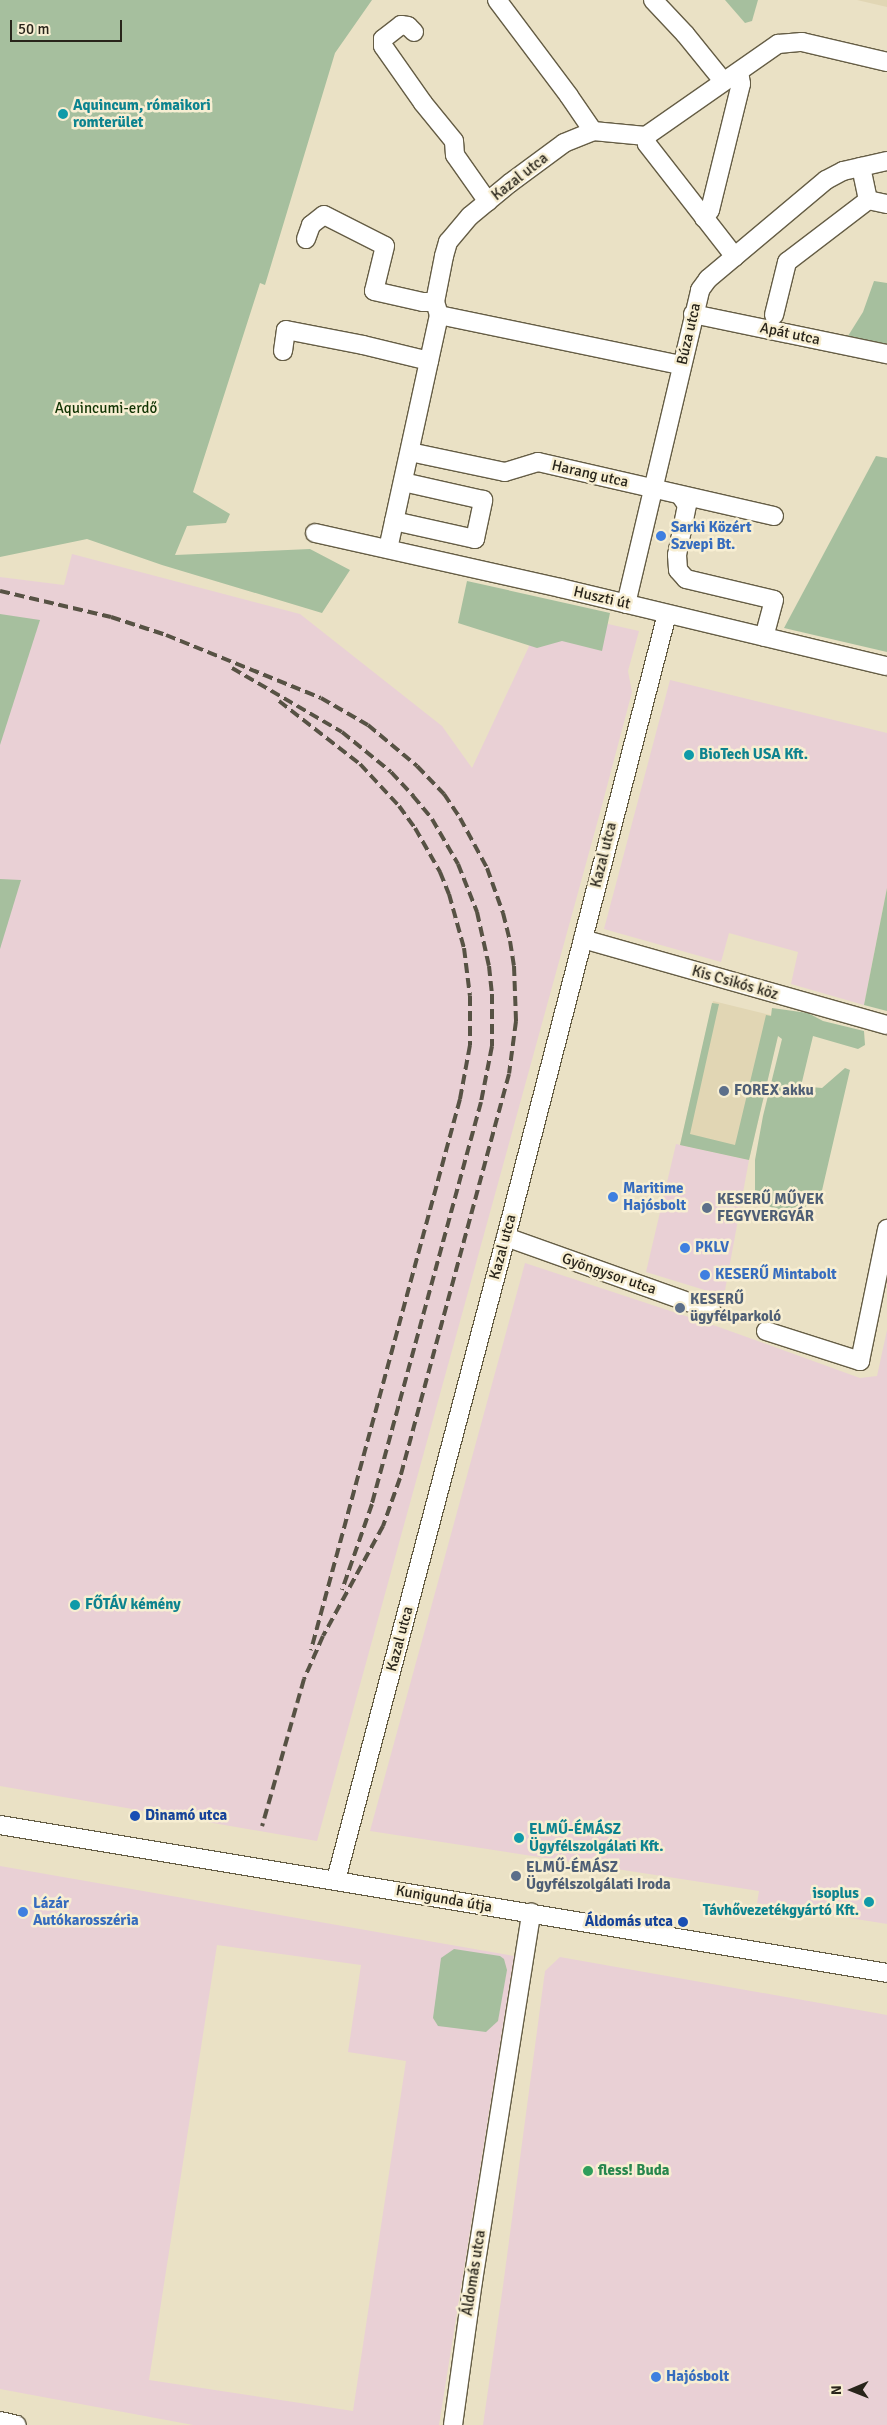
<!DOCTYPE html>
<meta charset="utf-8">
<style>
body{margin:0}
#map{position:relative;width:887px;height:2425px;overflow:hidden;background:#eae1c5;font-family:Signika,sans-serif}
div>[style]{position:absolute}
.built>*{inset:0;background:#e1d6b4}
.industrial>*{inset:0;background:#e9d0d5}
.green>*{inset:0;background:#a6bf9e}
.roads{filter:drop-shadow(1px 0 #655d45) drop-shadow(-1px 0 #655d45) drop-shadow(0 1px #655d45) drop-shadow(0 -1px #655d45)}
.minor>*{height:18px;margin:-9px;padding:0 9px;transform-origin:9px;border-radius:9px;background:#fff}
.rail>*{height:4px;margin-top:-2px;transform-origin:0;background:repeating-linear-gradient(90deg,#575244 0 10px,transparent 0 15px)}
.dots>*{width:14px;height:14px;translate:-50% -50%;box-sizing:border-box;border:2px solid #f7eed2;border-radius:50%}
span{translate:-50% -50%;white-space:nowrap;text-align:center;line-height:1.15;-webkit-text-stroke:5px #f7eed2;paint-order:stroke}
.culture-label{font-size:15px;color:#0d838f;font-weight:700}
.left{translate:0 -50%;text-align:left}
.right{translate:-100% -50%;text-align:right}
.street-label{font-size:15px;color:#28241a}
.park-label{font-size:15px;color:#113403}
.shop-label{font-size:15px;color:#366cbe;font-weight:700}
.service-label{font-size:15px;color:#4e5e75;font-weight:700}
.transit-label{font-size:15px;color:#164399;font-weight:700}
.leisure-label{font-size:15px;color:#27864d;font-weight:700}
.north{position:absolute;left:827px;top:2365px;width:50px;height:50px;-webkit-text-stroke:4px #f7eed2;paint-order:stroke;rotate:269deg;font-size:14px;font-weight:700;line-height:20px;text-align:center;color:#28241a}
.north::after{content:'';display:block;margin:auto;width:18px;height:22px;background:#28241a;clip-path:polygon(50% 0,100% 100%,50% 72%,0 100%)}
.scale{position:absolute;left:10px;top:20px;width:112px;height:22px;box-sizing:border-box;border:2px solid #28241a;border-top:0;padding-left:6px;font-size:15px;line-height:18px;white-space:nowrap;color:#28241a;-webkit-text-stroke:4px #f7eed2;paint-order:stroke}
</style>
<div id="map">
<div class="built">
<div style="clip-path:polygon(857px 0,887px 0,887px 7px)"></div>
<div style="clip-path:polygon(713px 1001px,782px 1018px,749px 1160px,680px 1145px)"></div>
</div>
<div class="industrial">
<div style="clip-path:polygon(72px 554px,300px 614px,442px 726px,472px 768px,546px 610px,639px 631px,628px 671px,632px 692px,601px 809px,317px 1841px,0 1786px,0 577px,64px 585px)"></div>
<div style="clip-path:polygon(670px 680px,887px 733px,887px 888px,864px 1005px,791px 984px,798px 952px,729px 933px,721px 962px,604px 929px)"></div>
<div style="clip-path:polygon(676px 1144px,749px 1160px,724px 1296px,646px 1272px)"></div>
<div style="clip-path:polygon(525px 1263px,716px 1326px,860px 1378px,877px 1376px,887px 1330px,887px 1924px,757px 1903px,759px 1891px,370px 1831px)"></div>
<div style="clip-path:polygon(evenodd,0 1866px,514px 1956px,439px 2425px,193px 2425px,0 2389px,0 1866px,217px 1945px,361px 1965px,348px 2052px,406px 2061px,353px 2411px,149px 2380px,217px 1945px)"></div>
<div style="clip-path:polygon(560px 1957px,887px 2015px,887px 2425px,483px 2425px,503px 2286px,545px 1971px)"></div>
</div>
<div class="green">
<div style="clip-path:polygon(0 0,372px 0,335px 53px,265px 285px,260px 283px,193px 492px,230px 514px,226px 523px,187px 526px,175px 555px,310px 549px,350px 570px,322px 613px,162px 565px,87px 539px,0 557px)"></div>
<div style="clip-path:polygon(725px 0,758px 0,752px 21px,745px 23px)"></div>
<div style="clip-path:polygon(874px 281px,887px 283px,887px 344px,848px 336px,863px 312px)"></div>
<div style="clip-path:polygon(876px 456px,887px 458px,887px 652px,784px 628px)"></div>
<div style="clip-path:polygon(467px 581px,610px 613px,602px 651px,562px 641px,537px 648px,458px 623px)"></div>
<div style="clip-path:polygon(0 614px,40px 620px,0 745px)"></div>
<div style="clip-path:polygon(0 879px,21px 880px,0 949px)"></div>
<div style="clip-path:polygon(887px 888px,887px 1011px,864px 1005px)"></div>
<div style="clip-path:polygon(712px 1003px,719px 1004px,690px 1134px,735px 1145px,766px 1015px,771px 1016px,772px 1008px,808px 1013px,823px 1021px,864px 1031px,865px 1045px,858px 1049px,813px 1036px,801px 1086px,822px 1088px,845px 1068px,850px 1070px,820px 1199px,793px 1213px,775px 1210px,760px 1200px,755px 1190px,755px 1160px,763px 1116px,782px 1039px,778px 1036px,749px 1160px,680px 1145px)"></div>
<div style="clip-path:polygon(454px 1949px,500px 1956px,504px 1959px,507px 1970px,498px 2021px,486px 2032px,438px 2026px,433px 2018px,441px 1958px)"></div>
</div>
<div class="roads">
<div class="minor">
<div style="left:497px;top:0;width:120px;rotate:53.1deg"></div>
<div style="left:569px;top:96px;width:42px;rotate:55.6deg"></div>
<div style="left:653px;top:0;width:47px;rotate:46.7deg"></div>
<div style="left:685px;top:34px;width:60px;rotate:51deg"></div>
<div style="left:414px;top:32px;width:8px;rotate:-135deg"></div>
<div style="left:408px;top:26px;width:7px;rotate:-172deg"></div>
<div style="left:401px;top:25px;width:23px;rotate:142deg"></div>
<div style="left:383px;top:39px;width:7px;rotate:90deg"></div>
<div style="left:383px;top:46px;width:70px;rotate:54.9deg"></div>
<div style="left:423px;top:103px;width:49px;rotate:50.8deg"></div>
<div style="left:454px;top:141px;width:14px;rotate:86deg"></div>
<div style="left:455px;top:155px;width:57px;rotate:54.9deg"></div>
<div style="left:646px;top:136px;width:8px;rotate:83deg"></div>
<div style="left:647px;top:144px;width:143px;rotate:52.1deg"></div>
<div style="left:861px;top:167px;width:34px;rotate:78deg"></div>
<div style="left:704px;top:218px;width:10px;rotate:-53deg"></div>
<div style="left:710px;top:210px;width:130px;rotate:-76.2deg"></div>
<div style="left:741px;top:84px;width:12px;rotate:-99deg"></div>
<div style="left:306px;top:239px;width:15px;rotate:-70deg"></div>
<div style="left:311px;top:225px;width:16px;rotate:-38deg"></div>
<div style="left:324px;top:215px;width:68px;rotate:26.9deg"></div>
<div style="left:385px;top:246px;width:46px;rotate:103.7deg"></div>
<div style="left:374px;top:291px;width:50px;rotate:12.7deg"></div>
<div style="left:423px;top:302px;width:12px"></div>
<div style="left:693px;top:314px;width:198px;rotate:11.7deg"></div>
<div style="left:439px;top:315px;width:247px;rotate:11.7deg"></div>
<div style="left:774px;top:315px;width:55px;rotate:-76.2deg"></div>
<div style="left:787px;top:262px;width:102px;rotate:-37.4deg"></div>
<div style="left:868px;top:200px;width:19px;rotate:12deg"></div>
<div style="left:283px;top:351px;width:21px;rotate:-82deg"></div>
<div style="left:286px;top:330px;width:78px;rotate:11deg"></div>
<div style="left:363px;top:345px;width:68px;rotate:13.6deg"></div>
<div style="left:410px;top:452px;width:97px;rotate:11.9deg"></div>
<div style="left:505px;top:472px;width:34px;rotate:-17deg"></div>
<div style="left:538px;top:462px;width:242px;rotate:12.9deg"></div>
<div style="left:680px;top:495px;width:12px;rotate:55deg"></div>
<div style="left:687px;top:505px;width:51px;rotate:101.3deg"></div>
<div style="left:677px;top:555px;width:15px;rotate:86deg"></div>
<div style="left:678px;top:570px;width:12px;rotate:48deg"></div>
<div style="left:686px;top:579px;width:90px;rotate:13.4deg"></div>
<div style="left:774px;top:600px;width:38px;rotate:105deg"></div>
<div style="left:394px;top:521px;width:83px;rotate:12.5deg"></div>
<div style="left:475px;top:539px;width:40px;rotate:-78deg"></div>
<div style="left:483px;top:500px;width:82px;rotate:-167.3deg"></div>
<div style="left:315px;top:533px;width:252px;rotate:12.6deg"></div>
<div style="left:561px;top:588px;width:335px;rotate:13.5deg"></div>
<div style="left:388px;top:549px;width:239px;rotate:-77.7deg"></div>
<div style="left:439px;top:315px;width:14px;rotate:-107deg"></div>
<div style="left:435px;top:302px;width:47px;rotate:-78.9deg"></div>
<div style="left:444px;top:256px;width:15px;rotate:-74deg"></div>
<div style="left:448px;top:242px;width:34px;rotate:-50deg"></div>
<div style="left:470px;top:216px;width:52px;rotate:-39.5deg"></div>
<div style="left:510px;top:183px;width:67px;rotate:-36.5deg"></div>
<div style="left:564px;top:143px;width:31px;rotate:-22deg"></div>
<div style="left:593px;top:131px;width:53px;rotate:5.4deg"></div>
<div style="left:646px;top:136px;width:161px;rotate:-34.9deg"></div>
<div style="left:778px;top:44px;width:24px;rotate:-5deg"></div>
<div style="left:802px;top:42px;width:87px;rotate:13.2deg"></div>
<div style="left:626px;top:604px;width:323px;rotate:-76.7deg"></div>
<div style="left:700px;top:290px;width:14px;rotate:-54deg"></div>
<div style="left:708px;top:279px;width:154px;rotate:-40deg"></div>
<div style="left:826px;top:180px;width:19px;rotate:-28deg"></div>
<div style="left:843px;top:171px;width:45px;rotate:-12.8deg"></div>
<div style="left:583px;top:939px;width:316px;rotate:15.8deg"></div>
<div style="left:506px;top:1237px;width:218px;rotate:19.6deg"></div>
<div style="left:766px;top:1331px;width:99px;rotate:17.7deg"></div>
<div style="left:860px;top:1361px;width:135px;rotate:-78.4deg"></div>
<div style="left:0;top:1825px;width:899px;rotate:9.47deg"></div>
<div style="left:336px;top:1880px;width:665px;rotate:-75.19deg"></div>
<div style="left:506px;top:1237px;width:643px;rotate:-75.51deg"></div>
<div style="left:0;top:2421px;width:17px;rotate:13deg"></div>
<div style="left:453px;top:2425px;width:145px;rotate:-82.1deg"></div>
<div style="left:473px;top:2281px;width:373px;rotate:-81deg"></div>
</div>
</div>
<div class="rail">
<div style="left:0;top:591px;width:114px;rotate:13.2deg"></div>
<div style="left:111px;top:617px;width:58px;rotate:18.1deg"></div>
<div style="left:166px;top:635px;width:167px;rotate:22.1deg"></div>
<div style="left:321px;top:698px;width:54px;rotate:29.9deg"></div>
<div style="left:368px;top:725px;width:64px;rotate:39.9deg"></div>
<div style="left:417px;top:766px;width:39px;rotate:46deg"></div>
<div style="left:444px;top:794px;width:29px;rotate:56deg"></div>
<div style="left:460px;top:818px;width:57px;rotate:61.6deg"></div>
<div style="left:487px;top:868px;width:48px;rotate:70.4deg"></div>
<div style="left:503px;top:913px;width:29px;rotate:76deg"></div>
<div style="left:510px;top:941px;width:25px;rotate:81deg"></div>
<div style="left:514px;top:966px;width:55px;rotate:87.9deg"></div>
<div style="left:516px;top:1021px;width:53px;rotate:97.5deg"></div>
<div style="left:509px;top:1074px;width:418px;rotate:105.1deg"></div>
<div style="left:400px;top:1478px;width:51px;rotate:109.5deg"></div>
<div style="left:383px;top:1526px;width:125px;rotate:118.6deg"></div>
<div style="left:323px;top:1636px;width:47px;rotate:113.8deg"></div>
<div style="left:304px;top:1679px;width:153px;rotate:105.9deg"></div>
<div style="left:232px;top:668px;width:127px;rotate:30.2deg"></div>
<div style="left:342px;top:732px;width:63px;rotate:39.2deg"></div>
<div style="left:391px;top:772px;width:33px;rotate:47deg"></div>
<div style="left:413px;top:796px;width:30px;rotate:50deg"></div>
<div style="left:432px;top:819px;width:52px;rotate:60deg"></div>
<div style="left:458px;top:864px;width:52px;rotate:68.4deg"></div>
<div style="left:477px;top:912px;width:55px;rotate:77.5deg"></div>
<div style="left:489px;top:966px;width:28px;rotate:84deg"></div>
<div style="left:492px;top:994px;width:52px;rotate:90deg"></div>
<div style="left:492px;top:1046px;width:57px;rotate:101.1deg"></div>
<div style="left:481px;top:1102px;width:417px;rotate:105.2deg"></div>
<div style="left:372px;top:1504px;width:91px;rotate:109.2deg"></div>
<div style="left:279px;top:701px;width:103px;rotate:37.9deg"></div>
<div style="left:360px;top:764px;width:57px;rotate:47.1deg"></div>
<div style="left:399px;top:806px;width:27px;rotate:54deg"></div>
<div style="left:415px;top:828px;width:51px;rotate:60.4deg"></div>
<div style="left:440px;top:872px;width:24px;rotate:68deg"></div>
<div style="left:449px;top:894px;width:56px;rotate:74.5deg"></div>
<div style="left:464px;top:948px;width:48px;rotate:82.9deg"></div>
<div style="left:470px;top:996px;width:49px;rotate:90deg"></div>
<div style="left:470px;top:1045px;width:55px;rotate:100.5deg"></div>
<div style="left:460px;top:1099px;width:571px;rotate:105.13deg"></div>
</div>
<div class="dots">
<div style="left:63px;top:114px;background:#0f9aa8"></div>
<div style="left:661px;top:536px;background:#3f7fe0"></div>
<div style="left:689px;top:755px;background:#0f9aa8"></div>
<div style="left:724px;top:1091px;background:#5c6f8a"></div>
<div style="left:613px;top:1197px;background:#3f7fe0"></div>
<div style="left:707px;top:1208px;background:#5c6f8a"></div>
<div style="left:685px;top:1248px;background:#3f7fe0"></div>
<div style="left:705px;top:1275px;background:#3f7fe0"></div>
<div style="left:680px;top:1308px;background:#5c6f8a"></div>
<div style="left:75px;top:1605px;background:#0f9aa8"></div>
<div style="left:135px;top:1816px;background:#1a4fb4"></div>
<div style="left:519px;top:1838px;background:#0f9aa8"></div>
<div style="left:516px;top:1876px;background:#5c6f8a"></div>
<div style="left:869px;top:1902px;background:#0f9aa8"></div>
<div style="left:23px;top:1912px;background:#3f7fe0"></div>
<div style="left:683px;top:1922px;background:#1a4fb4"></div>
<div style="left:588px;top:2171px;background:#2e9e5b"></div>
<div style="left:656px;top:2377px;background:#3f7fe0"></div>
</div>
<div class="culture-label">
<span class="left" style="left:73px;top:114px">Aquincum, rómaikori<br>romterület</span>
<span class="left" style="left:699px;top:755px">BioTech USA Kft.</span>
<span class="left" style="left:85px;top:1605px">FŐTÁV kémény</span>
<span class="left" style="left:529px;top:1838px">ELMŰ-ÉMÁSZ<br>Ügyfélszolgálati Kft.</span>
<span class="right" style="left:859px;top:1902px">isoplus<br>Távhővezetékgyártó Kft.</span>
</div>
<div class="street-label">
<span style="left:520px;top:177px;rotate:-38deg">Kazal utca</span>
<span style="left:689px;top:334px;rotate:-77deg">Búza utca</span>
<span style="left:790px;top:334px;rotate:12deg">Apát utca</span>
<span style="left:590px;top:474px;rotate:13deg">Harang utca</span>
<span style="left:602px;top:598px;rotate:13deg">Huszti út</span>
<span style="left:604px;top:855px;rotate:-76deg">Kazal utca</span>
<span style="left:735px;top:983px;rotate:16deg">Kis Csikós köz</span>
<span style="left:503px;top:1247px;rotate:-75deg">Kazal utca</span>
<span style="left:609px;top:1274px;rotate:19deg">Gyöngysor utca</span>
<span style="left:400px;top:1639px;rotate:-75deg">Kazal utca</span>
<span style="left:444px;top:1899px;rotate:10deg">Kunigunda útja</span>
<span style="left:474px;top:2273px;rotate:-81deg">Áldomás utca</span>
</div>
<div class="park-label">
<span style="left:106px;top:409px">Aquincumi-erdő</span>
</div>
<div class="shop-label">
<span class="left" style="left:671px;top:536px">Sarki Közért<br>Szvepi Bt.</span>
<span class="left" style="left:623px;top:1197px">Maritime<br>Hajósbolt</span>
<span class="left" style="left:695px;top:1248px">PKLV</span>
<span class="left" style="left:715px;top:1275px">KESERŰ Mintabolt</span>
<span class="left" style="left:33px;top:1912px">Lázár<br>Autókarosszéria</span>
<span class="left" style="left:666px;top:2377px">Hajósbolt</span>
</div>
<div class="service-label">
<span class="left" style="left:734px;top:1091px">FOREX akku</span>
<span class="left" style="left:717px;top:1208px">KESERŰ MŰVEK<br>FEGYVERGYÁR</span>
<span class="left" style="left:690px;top:1308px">KESERŰ<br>ügyfélparkoló</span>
<span class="left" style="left:526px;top:1876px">ELMŰ-ÉMÁSZ<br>Ügyfélszolgálati Iroda</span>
</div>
<div class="transit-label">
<span class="left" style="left:145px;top:1816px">Dinamó utca</span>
<span class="right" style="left:673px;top:1922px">Áldomás utca</span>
</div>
<div class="leisure-label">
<span class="left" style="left:598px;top:2171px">fless! Buda</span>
</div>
<div class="north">N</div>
<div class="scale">50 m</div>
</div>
